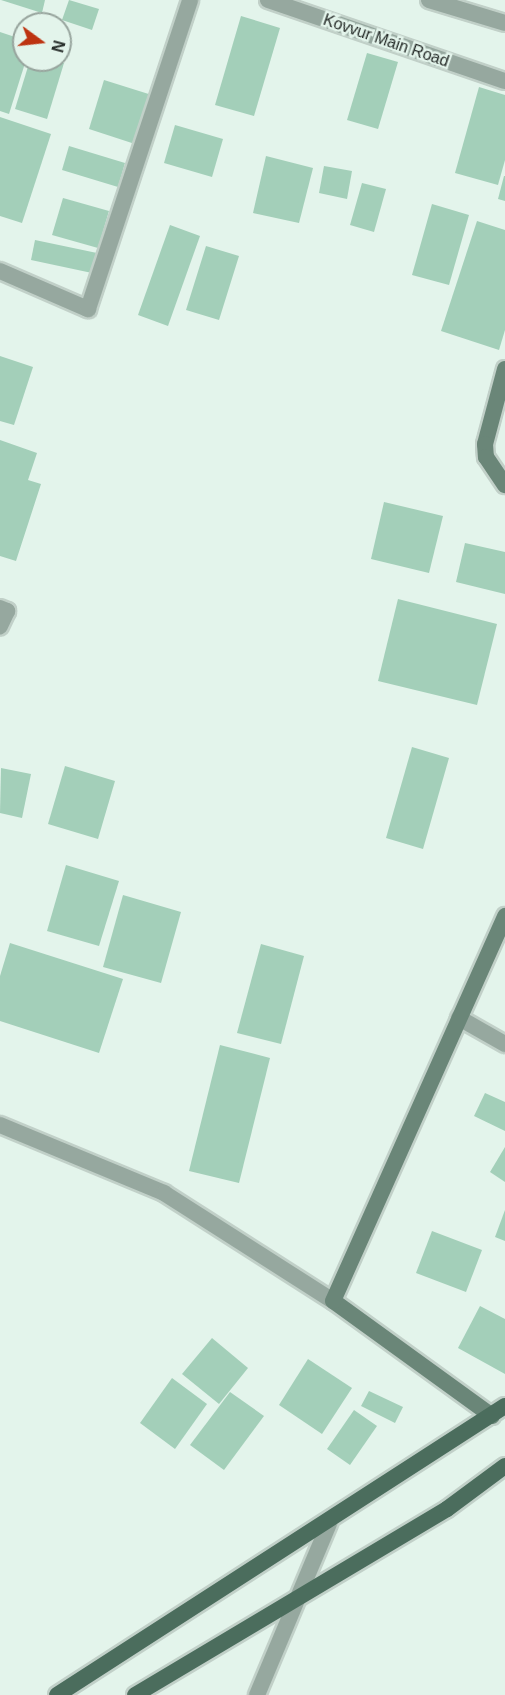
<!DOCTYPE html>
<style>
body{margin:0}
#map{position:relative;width:505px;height:1695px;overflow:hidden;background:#e3f4eb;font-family:Helvetica,sans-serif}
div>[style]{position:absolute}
.building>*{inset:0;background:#a3cfb9}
.roads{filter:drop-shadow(2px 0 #c1d0c8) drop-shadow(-2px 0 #c1d0c8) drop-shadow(0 2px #c1d0c8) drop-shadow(0 -2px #c1d0c8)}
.service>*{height:16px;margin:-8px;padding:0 8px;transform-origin:8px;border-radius:8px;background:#96a89f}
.minor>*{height:16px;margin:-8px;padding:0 8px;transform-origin:8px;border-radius:8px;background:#96a89f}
.tertiary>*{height:16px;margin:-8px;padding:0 8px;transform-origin:8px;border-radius:8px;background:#96a89f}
.secondary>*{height:16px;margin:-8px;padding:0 8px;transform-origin:8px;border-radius:8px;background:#6a8678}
.primary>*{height:16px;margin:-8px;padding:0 8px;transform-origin:8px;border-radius:8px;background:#4b6d5d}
span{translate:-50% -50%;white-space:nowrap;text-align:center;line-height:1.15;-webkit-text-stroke:5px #e3f4eb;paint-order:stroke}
.street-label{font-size:16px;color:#252b28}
.north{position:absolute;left:12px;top:12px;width:60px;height:60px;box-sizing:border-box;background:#e3f4eb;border:2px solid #97a49d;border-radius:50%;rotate:105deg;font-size:16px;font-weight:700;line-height:24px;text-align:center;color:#252b28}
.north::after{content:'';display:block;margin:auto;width:21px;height:27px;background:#bd3311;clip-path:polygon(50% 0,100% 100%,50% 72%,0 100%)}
</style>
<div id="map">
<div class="building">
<div style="clip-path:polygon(1px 0,45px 0,42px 13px)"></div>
<div style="clip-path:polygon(69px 0,99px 9px,92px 30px,62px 20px)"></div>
<div style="clip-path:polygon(241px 16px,280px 28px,254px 116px,215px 105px)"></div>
<div style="clip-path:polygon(0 32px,24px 40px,26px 60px,9px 114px,0 111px)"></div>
<div style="clip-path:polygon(367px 53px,398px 62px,378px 129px,347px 120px)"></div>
<div style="clip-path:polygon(30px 60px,64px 63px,47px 119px,15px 109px)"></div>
<div style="clip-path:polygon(104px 80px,155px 96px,138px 145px,89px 129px)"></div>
<div style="clip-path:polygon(479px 87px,505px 95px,505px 160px,498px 185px,455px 173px)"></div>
<div style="clip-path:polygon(0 117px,51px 134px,22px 223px,0 216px)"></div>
<div style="clip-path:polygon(175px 125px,223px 139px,212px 177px,164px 163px)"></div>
<div style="clip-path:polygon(69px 146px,125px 163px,118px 187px,62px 170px)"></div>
<div style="clip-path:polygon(266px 156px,313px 168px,299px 223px,253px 213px)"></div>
<div style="clip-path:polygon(324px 166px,352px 171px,347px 199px,319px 193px)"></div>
<div style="clip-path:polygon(504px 176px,505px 176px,505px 201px,498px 199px)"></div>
<div style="clip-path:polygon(362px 183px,386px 189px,374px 232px,350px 225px)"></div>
<div style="clip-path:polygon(63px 198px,109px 211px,98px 248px,52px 235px)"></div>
<div style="clip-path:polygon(432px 204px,469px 215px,449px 285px,412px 275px)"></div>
<div style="clip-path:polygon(477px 221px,505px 230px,505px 330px,499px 350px,441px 331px)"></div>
<div style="clip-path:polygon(170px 225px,200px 236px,168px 326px,138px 315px)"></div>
<div style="clip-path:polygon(35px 240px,97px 253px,92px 273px,31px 260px)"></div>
<div style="clip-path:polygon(206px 246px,239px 256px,219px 320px,186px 310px)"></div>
<div style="clip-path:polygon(0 356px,33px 367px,14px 425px,0 421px)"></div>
<div style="clip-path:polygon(0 440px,37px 453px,28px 480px,41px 484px,16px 561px,0 556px)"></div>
<div style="clip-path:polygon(384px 502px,443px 516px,429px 573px,371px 559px)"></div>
<div style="clip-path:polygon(465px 543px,505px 552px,505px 594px,456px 582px)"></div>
<div style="clip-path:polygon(398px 599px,497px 624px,477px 705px,378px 681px)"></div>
<div style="clip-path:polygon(412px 747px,449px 758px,423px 849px,386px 838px)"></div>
<div style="clip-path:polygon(65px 766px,115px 781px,98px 839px,48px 824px)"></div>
<div style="clip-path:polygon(1px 768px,31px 774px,22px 818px,0 813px)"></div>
<div style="clip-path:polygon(66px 865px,119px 881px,99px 946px,47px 931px)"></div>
<div style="clip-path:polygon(123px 895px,181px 912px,161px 983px,103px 967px)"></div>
<div style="clip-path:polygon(10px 943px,123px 979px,99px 1053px,0 1021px,0 976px)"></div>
<div style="clip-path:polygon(261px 944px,304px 956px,281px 1044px,237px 1033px)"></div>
<div style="clip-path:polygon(220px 1045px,270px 1058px,239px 1183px,189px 1171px)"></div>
<div style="clip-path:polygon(485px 1093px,505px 1102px,505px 1131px,474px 1116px)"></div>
<div style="clip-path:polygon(505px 1147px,505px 1182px,490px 1172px)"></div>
<div style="clip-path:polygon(505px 1210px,505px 1241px,495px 1237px)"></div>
<div style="clip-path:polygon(432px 1231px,482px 1250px,466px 1292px,416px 1273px)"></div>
<div style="clip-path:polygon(480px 1306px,505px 1319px,505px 1374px,458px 1348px)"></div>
<div style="clip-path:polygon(212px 1338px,248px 1368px,219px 1404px,182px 1374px)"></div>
<div style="clip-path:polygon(308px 1359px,352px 1388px,322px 1434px,279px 1405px)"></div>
<div style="clip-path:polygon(172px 1378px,207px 1404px,175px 1449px,140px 1423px)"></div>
<div style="clip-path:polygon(369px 1391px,403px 1407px,395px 1423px,361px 1406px)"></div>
<div style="clip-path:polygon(230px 1392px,264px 1416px,224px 1470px,190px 1445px)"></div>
<div style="clip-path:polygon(354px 1410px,377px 1426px,350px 1465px,327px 1449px)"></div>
</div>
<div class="roads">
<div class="service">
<div style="left:257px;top:1695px;width:186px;rotate:-67.2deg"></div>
</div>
<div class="minor">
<div style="left:0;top:271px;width:96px;rotate:23.4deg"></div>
<div style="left:88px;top:309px;width:325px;rotate:-71.7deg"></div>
<div style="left:0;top:608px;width:8px;rotate:23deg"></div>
<div style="left:7px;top:611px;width:17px;rotate:115deg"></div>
<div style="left:459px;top:1018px;width:53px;rotate:29.5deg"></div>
<div style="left:0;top:1125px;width:178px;rotate:22.5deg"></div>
<div style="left:164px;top:1193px;width:201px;rotate:32.6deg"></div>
</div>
<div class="tertiary">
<div style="left:268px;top:0;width:250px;rotate:18.9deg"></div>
<div style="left:429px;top:0;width:79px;rotate:16.8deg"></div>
</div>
<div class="secondary">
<div style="left:505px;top:369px;width:78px;rotate:104.9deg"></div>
<div style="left:485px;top:444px;width:13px;rotate:86deg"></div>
<div style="left:486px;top:457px;width:34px;rotate:56deg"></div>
<div style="left:492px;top:1416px;width:196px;rotate:-144.1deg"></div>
<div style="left:333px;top:1301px;width:422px;rotate:-65.9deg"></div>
</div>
<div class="primary">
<div style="left:57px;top:1695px;width:533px;rotate:-32.83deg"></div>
<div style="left:135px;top:1695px;width:363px;rotate:-30.8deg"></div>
<div style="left:447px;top:1509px;width:72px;rotate:-36.6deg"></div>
</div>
</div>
<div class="street-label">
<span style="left:386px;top:41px;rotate:19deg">Kovvur Main Road</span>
</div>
<div class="north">N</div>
</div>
